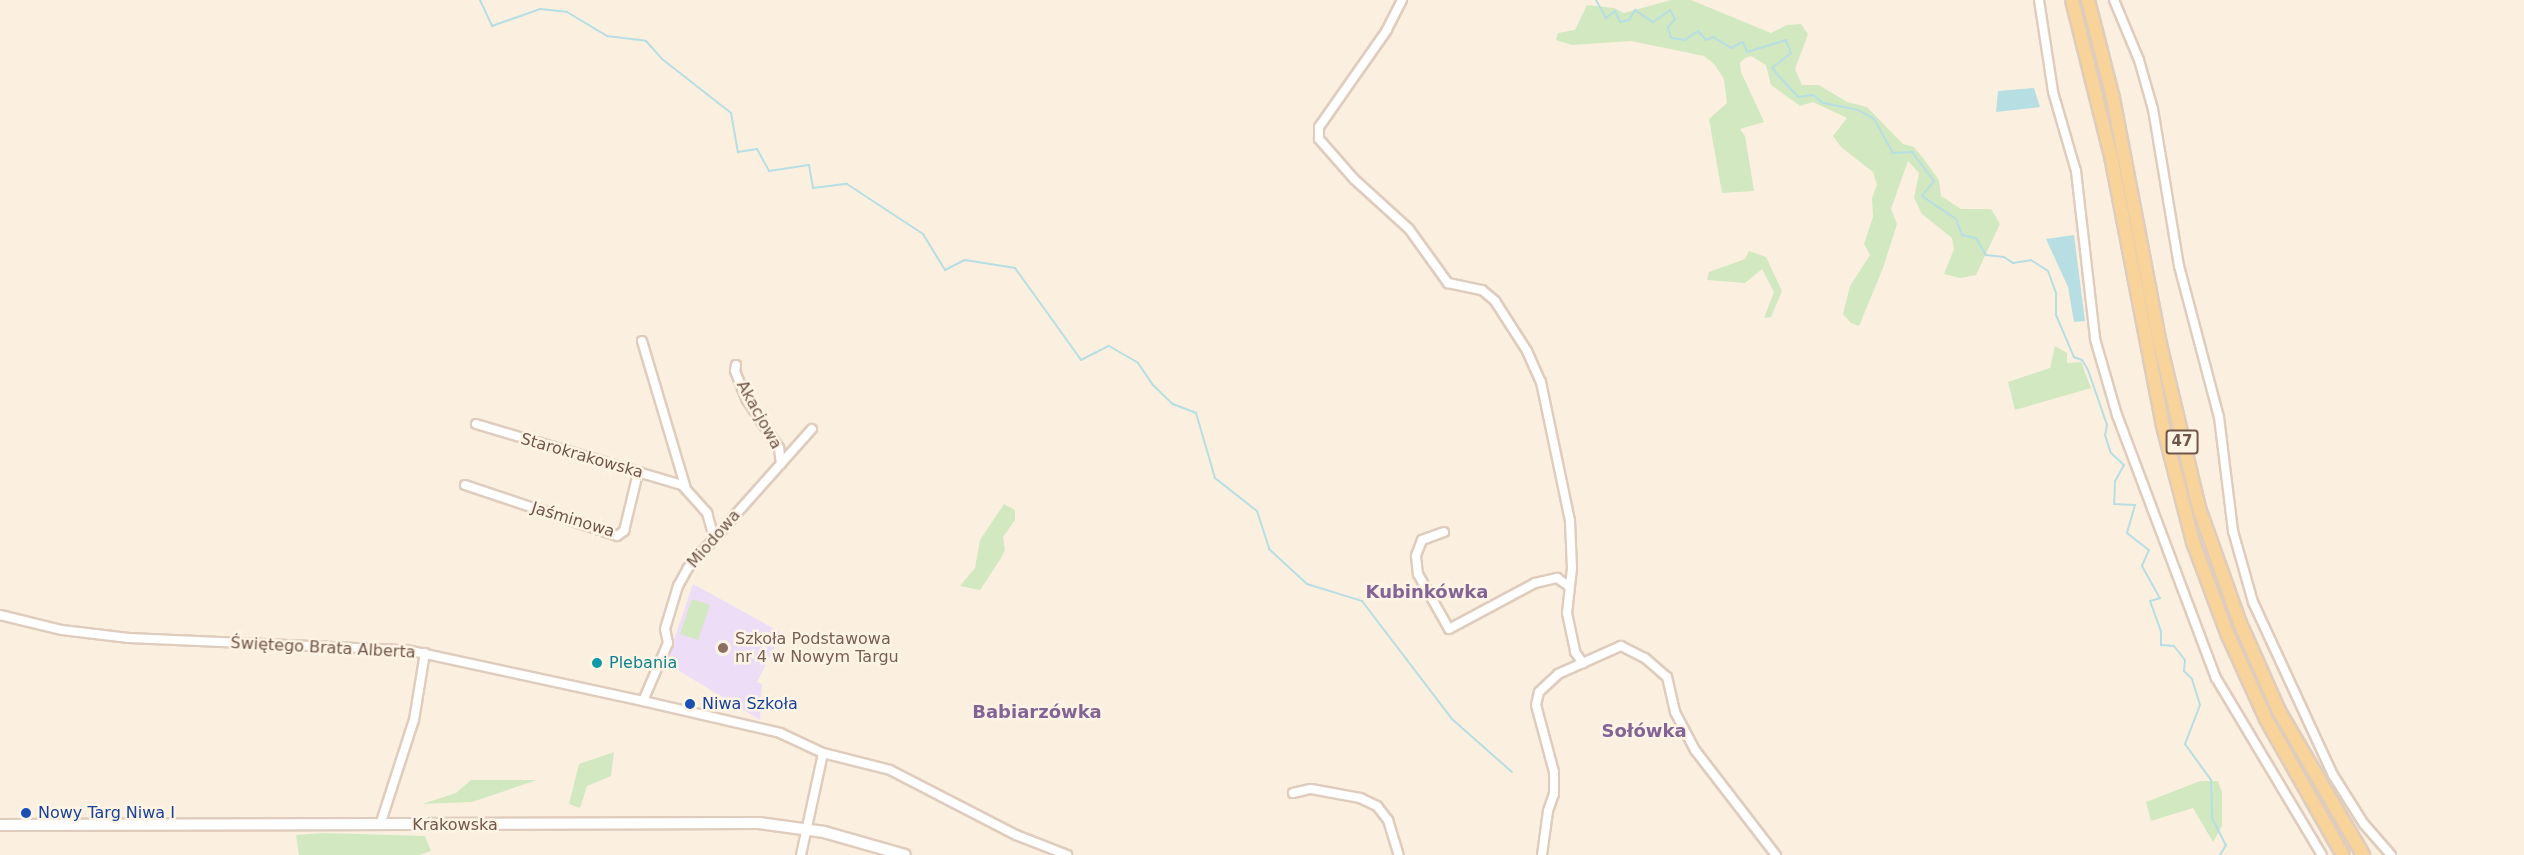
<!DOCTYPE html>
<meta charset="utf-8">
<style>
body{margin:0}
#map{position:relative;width:2524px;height:855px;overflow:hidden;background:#fbf0e0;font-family:"DejaVu Sans",sans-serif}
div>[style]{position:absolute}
.education>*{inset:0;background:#edddf7}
.green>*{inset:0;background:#d1e8c0}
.water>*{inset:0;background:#b6dee3}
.stream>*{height:2px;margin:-1px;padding:0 1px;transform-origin:1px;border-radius:1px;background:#b6dee3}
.roads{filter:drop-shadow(2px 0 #dfccbd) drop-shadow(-2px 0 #dfccbd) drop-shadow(0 2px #dfccbd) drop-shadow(0 -2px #dfccbd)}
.minor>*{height:8px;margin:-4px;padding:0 4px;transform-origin:4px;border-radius:4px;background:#fff}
.secondary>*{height:10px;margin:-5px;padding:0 5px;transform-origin:5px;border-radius:5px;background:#fff}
.primary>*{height:12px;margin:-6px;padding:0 6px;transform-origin:6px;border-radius:6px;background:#f8d39a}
.dots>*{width:16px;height:16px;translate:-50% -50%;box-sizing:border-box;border:3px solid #fef4e6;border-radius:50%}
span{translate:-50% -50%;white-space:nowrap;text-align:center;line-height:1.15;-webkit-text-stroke:5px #fef4e6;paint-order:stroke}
.shield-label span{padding:2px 4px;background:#fef4e6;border:2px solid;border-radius:4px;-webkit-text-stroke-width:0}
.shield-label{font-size:15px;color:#715649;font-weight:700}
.street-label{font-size:16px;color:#715649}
.education-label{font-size:16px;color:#785e54}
.left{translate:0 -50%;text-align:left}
.culture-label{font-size:16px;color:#0d838f}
.transit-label{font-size:16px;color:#164399}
.neighbourhood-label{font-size:18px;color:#836494;font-weight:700}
</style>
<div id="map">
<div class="education">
<div style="clip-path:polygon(693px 584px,782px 633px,757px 682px,762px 684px,760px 720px,666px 663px)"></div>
</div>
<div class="green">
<div style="clip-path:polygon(1671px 0,1691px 0,1771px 33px,1787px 25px,1801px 24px,1808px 34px,1795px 69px,1802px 85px,1819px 85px,1847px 102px,1867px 107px,1903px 144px,1914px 147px,1923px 158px,1939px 180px,1941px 196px,1961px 209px,1991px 209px,2000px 224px,1976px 275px,1960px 278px,1944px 274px,1954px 249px,1952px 238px,1922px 214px,1914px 198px,1919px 173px,1908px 161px,1891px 209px,1897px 224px,1883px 268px,1859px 326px,1851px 323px,1843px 314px,1850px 286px,1870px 255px,1864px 244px,1873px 217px,1872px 198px,1877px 185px,1873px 172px,1841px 147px,1833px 136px,1847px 118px,1813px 102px,1800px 106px,1771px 85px,1766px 65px,1751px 56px,1745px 58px,1740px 63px,1741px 72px,1764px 122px,1740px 129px,1745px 136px,1754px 191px,1722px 193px,1709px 119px,1727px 103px,1724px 79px,1714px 64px,1704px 56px,1631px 41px,1572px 45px,1556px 40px,1558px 33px,1575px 30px,1587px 5px,1614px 8px,1624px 13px)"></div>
<div style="clip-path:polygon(1749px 251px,1766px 257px,1782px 291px,1771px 317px,1764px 318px,1774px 292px,1762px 269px,1745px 283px,1707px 280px,1709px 272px,1745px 259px)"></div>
<div style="clip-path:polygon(2055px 346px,2067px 353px,2067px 363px,2081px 362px,2091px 388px,2015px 410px,2008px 382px,2050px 368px)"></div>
<div style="clip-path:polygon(1004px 504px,1015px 510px,1015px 520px,1003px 537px,1005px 550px,1001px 558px,980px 590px,960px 586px,975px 568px,980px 540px)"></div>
<div style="clip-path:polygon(692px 599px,710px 605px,698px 640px,680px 634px)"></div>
<div style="clip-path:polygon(614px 752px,611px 776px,587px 786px,580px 808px,569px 804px,579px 764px)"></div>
<div style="clip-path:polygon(471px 780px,537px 780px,472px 802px,422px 804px,456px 793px)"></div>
<div style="clip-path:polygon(2200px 781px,2218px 781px,2222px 792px,2222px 826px,2213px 842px,2193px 808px,2151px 821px,2146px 802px)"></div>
<div style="clip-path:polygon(324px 833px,425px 836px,431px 851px,419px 855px,299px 855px,296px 835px)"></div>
</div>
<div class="water">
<div style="clip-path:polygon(2034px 88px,2040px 107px,1996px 112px,1998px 91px)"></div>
<div style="clip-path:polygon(2074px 235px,2085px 321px,2074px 322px,2068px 287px,2046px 239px)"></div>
</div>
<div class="stream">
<div style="left:480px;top:0;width:29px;rotate:65deg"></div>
<div style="left:492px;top:26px;width:51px;rotate:-19.5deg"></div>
<div style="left:540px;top:9px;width:27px;rotate:6deg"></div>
<div style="left:567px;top:12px;width:47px;rotate:31deg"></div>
<div style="left:607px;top:36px;width:39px;rotate:7deg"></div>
<div style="left:646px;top:41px;width:24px;rotate:48deg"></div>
<div style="left:662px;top:59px;width:88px;rotate:38deg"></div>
<div style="left:731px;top:113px;width:40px;rotate:80deg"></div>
<div style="left:738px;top:152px;width:19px;rotate:-9deg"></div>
<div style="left:757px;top:149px;width:25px;rotate:61deg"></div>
<div style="left:769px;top:171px;width:40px;rotate:-8.5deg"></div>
<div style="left:809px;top:165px;width:23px;rotate:80deg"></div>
<div style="left:813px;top:188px;width:34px;rotate:-7deg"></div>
<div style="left:847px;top:184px;width:91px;rotate:33.3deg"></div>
<div style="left:923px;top:234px;width:42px;rotate:58.6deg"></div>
<div style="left:945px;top:270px;width:22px;rotate:-27deg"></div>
<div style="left:965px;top:260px;width:51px;rotate:9.1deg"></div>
<div style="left:1015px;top:268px;width:113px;rotate:54.3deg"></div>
<div style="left:1081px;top:360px;width:31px;rotate:-27deg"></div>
<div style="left:1109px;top:346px;width:34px;rotate:30deg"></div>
<div style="left:1138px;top:363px;width:27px;rotate:56deg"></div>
<div style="left:1153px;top:385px;width:28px;rotate:44deg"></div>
<div style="left:1173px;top:404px;width:25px;rotate:21deg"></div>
<div style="left:1196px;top:413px;width:68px;rotate:73.7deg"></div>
<div style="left:1215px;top:478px;width:53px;rotate:38.2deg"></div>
<div style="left:1257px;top:511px;width:40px;rotate:72deg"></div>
<div style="left:1269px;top:549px;width:52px;rotate:42.6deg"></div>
<div style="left:1307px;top:584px;width:58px;rotate:17.2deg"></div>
<div style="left:1362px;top:601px;width:148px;rotate:52.7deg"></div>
<div style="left:1452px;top:719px;width:80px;rotate:41.5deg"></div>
<div style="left:1596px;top:0;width:21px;rotate:61deg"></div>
<div style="left:1606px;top:18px;width:11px;rotate:-38deg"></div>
<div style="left:1615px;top:11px;width:12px;rotate:66deg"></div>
<div style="left:1620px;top:22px;width:9px;rotate:-13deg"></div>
<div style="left:1629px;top:20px;width:12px;rotate:-59deg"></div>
<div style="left:1635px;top:10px;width:22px;rotate:34deg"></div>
<div style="left:1653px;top:22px;width:21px;rotate:-35deg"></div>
<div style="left:1670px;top:10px;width:10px;rotate:61deg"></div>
<div style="left:1675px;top:19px;width:11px;rotate:131deg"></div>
<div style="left:1668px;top:27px;width:11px;rotate:75deg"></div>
<div style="left:1671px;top:38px;width:14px;rotate:8deg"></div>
<div style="left:1685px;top:40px;width:16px;rotate:-35deg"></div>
<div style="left:1698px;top:31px;width:12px;rotate:48deg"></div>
<div style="left:1706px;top:40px;width:8px;rotate:-23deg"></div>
<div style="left:1713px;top:37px;width:21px;rotate:31deg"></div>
<div style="left:1731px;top:48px;width:13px;rotate:-27deg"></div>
<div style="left:1743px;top:42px;width:11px;rotate:68deg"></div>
<div style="left:1747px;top:52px;width:41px;rotate:-17.1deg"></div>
<div style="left:1786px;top:40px;width:14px;rotate:69deg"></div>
<div style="left:1791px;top:53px;width:24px;rotate:142deg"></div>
<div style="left:1772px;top:68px;width:39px;rotate:48deg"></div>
<div style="left:1798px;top:97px;width:15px;rotate:-8deg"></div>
<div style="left:1813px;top:95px;width:13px;rotate:39deg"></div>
<div style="left:1823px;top:103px;width:36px;rotate:11deg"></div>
<div style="left:1858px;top:110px;width:18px;rotate:29deg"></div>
<div style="left:1874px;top:119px;width:39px;rotate:61deg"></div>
<div style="left:1893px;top:153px;width:19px;rotate:-3deg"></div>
<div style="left:1912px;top:152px;width:36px;rotate:53deg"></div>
<div style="left:1934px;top:181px;width:19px;rotate:129deg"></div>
<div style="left:1922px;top:196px;width:41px;rotate:34.1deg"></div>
<div style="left:1956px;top:219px;width:17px;rotate:69deg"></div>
<div style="left:1962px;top:235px;width:14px;rotate:12deg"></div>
<div style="left:1976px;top:238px;width:20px;rotate:60deg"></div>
<div style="left:1986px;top:255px;width:18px;rotate:6deg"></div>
<div style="left:2004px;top:257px;width:11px;rotate:34deg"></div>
<div style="left:2013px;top:263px;width:18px;rotate:-9deg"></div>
<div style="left:2031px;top:260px;width:20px;rotate:33deg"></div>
<div style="left:2048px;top:271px;width:23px;rotate:70deg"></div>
<div style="left:2056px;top:293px;width:22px;rotate:90deg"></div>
<div style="left:2056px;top:315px;width:46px;rotate:66.8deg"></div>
<div style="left:2074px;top:357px;width:9px;rotate:21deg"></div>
<div style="left:2082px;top:360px;width:12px;rotate:59deg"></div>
<div style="left:2088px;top:370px;width:58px;rotate:70.9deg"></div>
<div style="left:2107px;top:425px;width:10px;rotate:101deg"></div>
<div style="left:2105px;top:435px;width:19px;rotate:72deg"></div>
<div style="left:2111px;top:453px;width:18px;rotate:43deg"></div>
<div style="left:2124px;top:465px;width:18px;rotate:119deg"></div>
<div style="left:2115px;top:481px;width:23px;rotate:92deg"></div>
<div style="left:2114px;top:504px;width:21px;rotate:3deg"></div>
<div style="left:2135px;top:505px;width:29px;rotate:106deg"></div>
<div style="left:2127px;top:533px;width:28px;rotate:38deg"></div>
<div style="left:2149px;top:550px;width:17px;rotate:114deg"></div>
<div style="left:2142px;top:566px;width:37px;rotate:61deg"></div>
<div style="left:2160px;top:598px;width:10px;rotate:163deg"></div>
<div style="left:2150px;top:601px;width:32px;rotate:70deg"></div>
<div style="left:2161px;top:631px;width:14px;rotate:90deg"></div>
<div style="left:2161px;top:645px;width:13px;rotate:4deg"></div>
<div style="left:2174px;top:646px;width:18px;rotate:52deg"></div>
<div style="left:2185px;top:660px;width:11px;rotate:95deg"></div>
<div style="left:2184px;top:671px;width:11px;rotate:45deg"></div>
<div style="left:2192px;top:679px;width:27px;rotate:73deg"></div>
<div style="left:2200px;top:705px;width:42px;rotate:111deg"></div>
<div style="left:2185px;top:744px;width:44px;rotate:54.2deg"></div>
<div style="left:2211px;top:780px;width:38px;rotate:88deg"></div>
<div style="left:2212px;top:818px;width:30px;rotate:63deg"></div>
<div style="left:2226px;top:845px;width:12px;rotate:121deg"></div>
</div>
<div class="roads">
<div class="minor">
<div style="left:1402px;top:0;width:34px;rotate:117deg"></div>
<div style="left:1387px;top:30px;width:118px;rotate:125deg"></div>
<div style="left:1319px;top:127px;width:12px;rotate:90deg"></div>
<div style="left:1319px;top:139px;width:53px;rotate:48.8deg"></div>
<div style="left:1354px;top:179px;width:74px;rotate:42.3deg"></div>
<div style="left:1409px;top:229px;width:67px;rotate:54.2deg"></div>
<div style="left:1448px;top:283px;width:35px;rotate:12deg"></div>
<div style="left:1482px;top:290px;width:17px;rotate:40deg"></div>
<div style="left:1495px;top:301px;width:59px;rotate:57.4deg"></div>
<div style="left:1527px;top:351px;width:34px;rotate:66deg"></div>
<div style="left:1541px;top:382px;width:142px;rotate:78.2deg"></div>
<div style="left:1570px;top:521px;width:47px;rotate:87.6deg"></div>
<div style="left:1572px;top:568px;width:45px;rotate:96.3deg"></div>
<div style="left:1567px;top:613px;width:40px;rotate:78deg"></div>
<div style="left:1575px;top:652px;width:14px;rotate:54deg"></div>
<div style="left:2039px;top:0;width:93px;rotate:81.3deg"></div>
<div style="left:2053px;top:92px;width:82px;rotate:73.8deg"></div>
<div style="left:2076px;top:171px;width:169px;rotate:83.5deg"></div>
<div style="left:2095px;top:339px;width:79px;rotate:73.9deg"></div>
<div style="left:2117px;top:415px;width:281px;rotate:69.4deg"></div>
<div style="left:2216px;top:678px;width:206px;rotate:59.1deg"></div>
<div style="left:2114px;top:0;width:65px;rotate:67.4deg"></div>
<div style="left:2139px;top:60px;width:51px;rotate:74.1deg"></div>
<div style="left:2153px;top:109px;width:159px;rotate:80.6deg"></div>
<div style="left:2179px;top:266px;width:156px;rotate:75.2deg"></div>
<div style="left:2219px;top:417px;width:115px;rotate:83deg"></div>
<div style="left:2233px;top:531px;width:74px;rotate:74.3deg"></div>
<div style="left:2253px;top:602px;width:191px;rotate:65.2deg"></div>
<div style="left:2333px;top:775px;width:58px;rotate:57.7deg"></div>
<div style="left:2364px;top:824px;width:41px;rotate:48.9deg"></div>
<div style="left:642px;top:341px;width:154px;rotate:73.4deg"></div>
<div style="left:736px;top:365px;width:6px;rotate:99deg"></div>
<div style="left:735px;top:371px;width:31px;rotate:68deg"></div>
<div style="left:747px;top:400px;width:58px;rotate:56.3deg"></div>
<div style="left:779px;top:448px;width:16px;rotate:83deg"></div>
<div style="left:476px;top:424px;width:215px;rotate:16.5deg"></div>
<div style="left:682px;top:485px;width:38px;rotate:48deg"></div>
<div style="left:707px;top:513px;width:26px;rotate:74deg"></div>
<div style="left:465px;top:485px;width:160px;rotate:18.5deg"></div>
<div style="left:617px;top:536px;width:9px;rotate:-36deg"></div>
<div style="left:624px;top:531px;width:60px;rotate:-76.4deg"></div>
<div style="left:1444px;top:532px;width:23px;rotate:160deg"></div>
<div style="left:1422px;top:540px;width:17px;rotate:111deg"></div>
<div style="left:1416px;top:556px;width:18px;rotate:84deg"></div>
<div style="left:1418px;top:574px;width:63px;rotate:60.6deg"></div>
<div style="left:1449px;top:629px;width:98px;rotate:-28.1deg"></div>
<div style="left:1535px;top:583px;width:23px;rotate:-13deg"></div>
<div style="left:1557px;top:578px;width:14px;rotate:34deg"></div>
<div style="left:0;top:615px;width:64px;rotate:13.6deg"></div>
<div style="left:62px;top:630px;width:67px;rotate:6.8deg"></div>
<div style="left:129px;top:638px;width:278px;rotate:2.5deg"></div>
<div style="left:407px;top:650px;width:241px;rotate:12.2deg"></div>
<div style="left:643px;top:701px;width:141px;rotate:13.1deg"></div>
<div style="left:780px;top:733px;width:47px;rotate:24.9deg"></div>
<div style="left:823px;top:753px;width:69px;rotate:14.2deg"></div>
<div style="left:890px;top:770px;width:142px;rotate:27.3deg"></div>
<div style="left:1016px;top:835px;width:55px;rotate:21.4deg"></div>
<div style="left:643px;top:701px;width:63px;rotate:-66.7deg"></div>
<div style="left:668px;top:643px;width:14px;rotate:-102deg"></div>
<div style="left:665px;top:629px;width:45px;rotate:-73.2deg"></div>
<div style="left:678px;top:586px;width:21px;rotate:-61deg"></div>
<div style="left:688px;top:568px;width:186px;rotate:-48.3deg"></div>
<div style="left:1293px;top:793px;width:18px;rotate:-13deg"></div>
<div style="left:1311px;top:789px;width:50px;rotate:10.4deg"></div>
<div style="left:1360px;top:798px;width:19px;rotate:25deg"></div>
<div style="left:1377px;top:806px;width:18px;rotate:52deg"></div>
<div style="left:1388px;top:820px;width:37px;rotate:73deg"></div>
<div style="left:380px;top:825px;width:110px;rotate:-72.1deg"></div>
<div style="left:414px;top:720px;width:68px;rotate:-80.7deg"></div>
<div style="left:801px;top:855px;width:104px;rotate:-77.8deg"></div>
<div style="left:1542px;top:855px;width:44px;rotate:-82.2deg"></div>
<div style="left:1548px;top:811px;width:18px;rotate:-71deg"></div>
<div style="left:1554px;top:794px;width:22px;rotate:-90deg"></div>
<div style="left:1554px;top:772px;width:69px;rotate:-105deg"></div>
<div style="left:1536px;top:705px;width:13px;rotate:-77deg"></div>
<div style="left:1539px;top:692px;width:26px;rotate:-43deg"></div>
<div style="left:1558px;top:674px;width:69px;rotate:-24deg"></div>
<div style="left:1621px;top:646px;width:27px;rotate:27deg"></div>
<div style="left:1645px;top:658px;width:29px;rotate:41deg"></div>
<div style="left:1667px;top:677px;width:36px;rotate:77deg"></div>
<div style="left:1675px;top:712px;width:43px;rotate:62.2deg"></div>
<div style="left:1695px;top:750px;width:133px;rotate:52.4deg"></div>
</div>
<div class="secondary">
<div style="left:0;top:825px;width:759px;rotate:-0.15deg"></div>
<div style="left:759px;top:823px;width:66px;rotate:7.9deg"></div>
<div style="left:824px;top:832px;width:84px;rotate:15.9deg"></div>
</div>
<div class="primary">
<div style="left:2072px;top:0;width:161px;rotate:76deg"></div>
<div style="left:2111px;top:156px;width:275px;rotate:79.1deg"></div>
<div style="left:2163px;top:426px;width:120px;rotate:75.5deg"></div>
<div style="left:2193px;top:542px;width:97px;rotate:69.5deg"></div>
<div style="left:2227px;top:633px;width:94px;rotate:65.6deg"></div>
<div style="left:2266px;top:719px;width:156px;rotate:60.5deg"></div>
<div style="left:2088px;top:0;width:101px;rotate:75.7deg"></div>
<div style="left:2113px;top:98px;width:250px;rotate:79.2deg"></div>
<div style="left:2160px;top:344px;width:169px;rotate:76.6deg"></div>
<div style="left:2199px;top:508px;width:122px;rotate:70.4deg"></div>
<div style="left:2240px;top:623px;width:96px;rotate:66.1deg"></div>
<div style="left:2279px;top:711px;width:167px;rotate:59.7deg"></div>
</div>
</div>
<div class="dots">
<div style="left:723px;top:648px;background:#8d6e63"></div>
<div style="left:597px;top:663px;background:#0f9aa8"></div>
<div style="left:690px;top:704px;background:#1a4fb4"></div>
<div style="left:26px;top:813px;background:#1a4fb4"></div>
</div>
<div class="shield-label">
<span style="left:2182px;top:442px">47</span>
</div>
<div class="street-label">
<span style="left:759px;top:415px;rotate:61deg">Akacjowa</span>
<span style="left:582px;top:456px;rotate:16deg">Starokrakowska</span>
<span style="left:573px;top:520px;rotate:17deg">Jaśminowa</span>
<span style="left:714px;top:539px;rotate:-49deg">Miodowa</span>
<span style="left:323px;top:648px;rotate:3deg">Świętego Brata Alberta</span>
<span style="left:455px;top:825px">Krakowska</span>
</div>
<div class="education-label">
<span class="left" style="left:735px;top:648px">Szkoła Podstawowa<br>nr 4 w Nowym Targu</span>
</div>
<div class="culture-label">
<span class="left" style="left:609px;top:663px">Plebania</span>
</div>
<div class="transit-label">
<span class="left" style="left:702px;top:704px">Niwa Szkoła</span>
<span class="left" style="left:38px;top:813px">Nowy Targ Niwa I</span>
</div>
<div class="neighbourhood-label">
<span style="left:1427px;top:592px">Kubinkówka</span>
<span style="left:1037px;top:712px">Babiarzówka</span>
<span style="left:1644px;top:731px">Sołówka</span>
</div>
</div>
